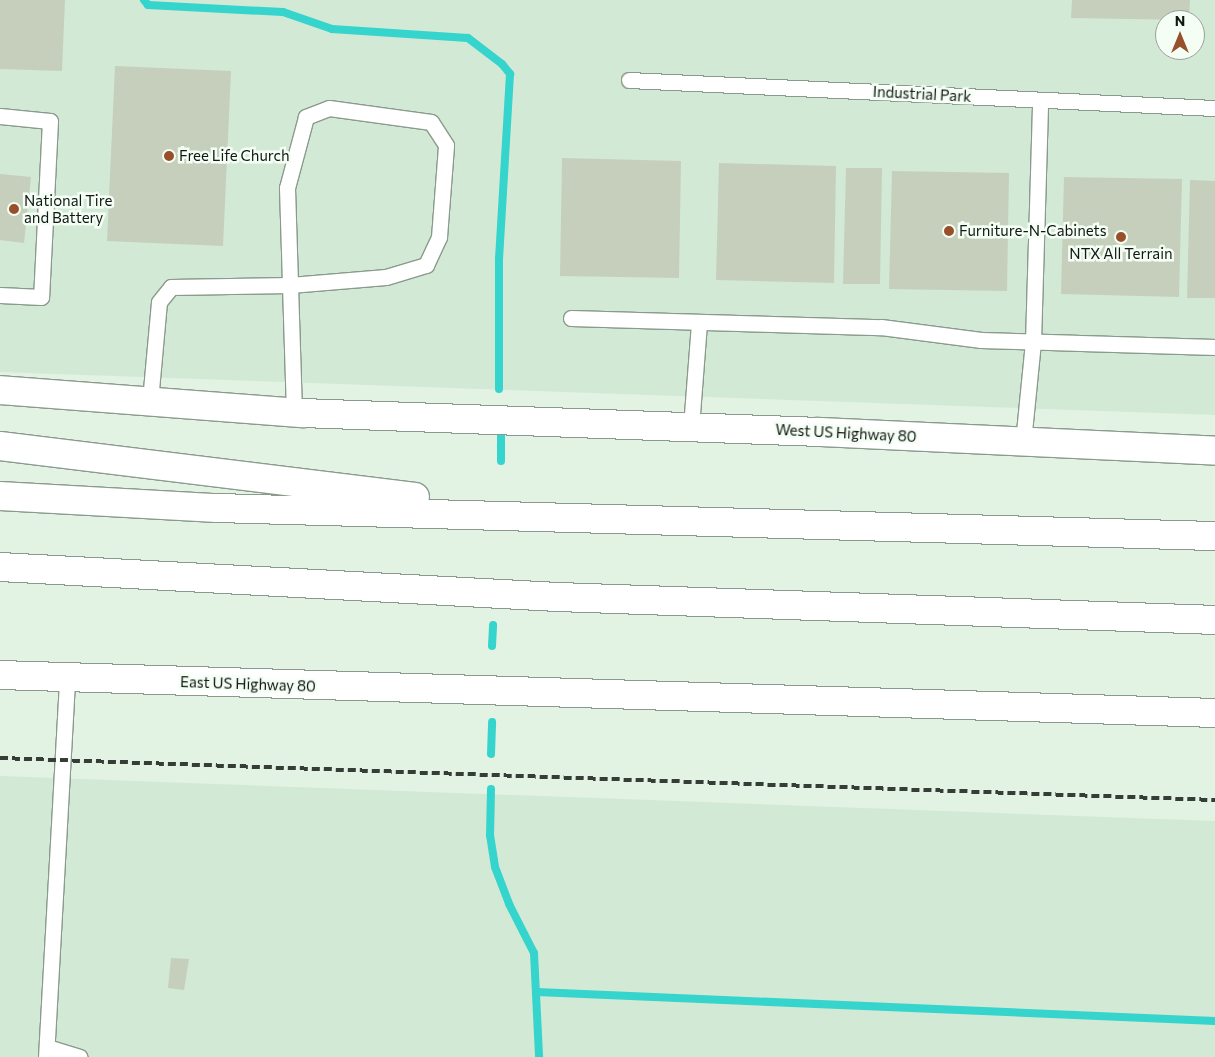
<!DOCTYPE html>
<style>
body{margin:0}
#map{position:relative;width:1215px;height:1057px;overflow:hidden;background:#e2f3e4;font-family:Commissioner,sans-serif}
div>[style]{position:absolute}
.built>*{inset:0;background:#d2e9d5}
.stream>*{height:8px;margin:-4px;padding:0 4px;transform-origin:4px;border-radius:4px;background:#35d4cc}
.building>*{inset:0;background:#c6cfbc}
.roads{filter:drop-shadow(1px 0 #8a9a8c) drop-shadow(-1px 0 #8a9a8c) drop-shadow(0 1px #8a9a8c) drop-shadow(0 -1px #8a9a8c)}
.lane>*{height:15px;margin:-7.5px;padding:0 7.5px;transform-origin:7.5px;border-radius:7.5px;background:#fff}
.secondary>*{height:28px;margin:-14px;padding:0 14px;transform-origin:14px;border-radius:14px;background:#fff}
.highway>*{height:28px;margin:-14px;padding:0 14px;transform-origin:14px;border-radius:14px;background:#fff}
.rail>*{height:4px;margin-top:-2px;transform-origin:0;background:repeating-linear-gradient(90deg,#353d36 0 8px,transparent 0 12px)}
.dots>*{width:14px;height:14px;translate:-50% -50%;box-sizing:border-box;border:2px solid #f4fef5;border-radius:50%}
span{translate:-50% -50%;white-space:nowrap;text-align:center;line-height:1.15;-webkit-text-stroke:5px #f4fef5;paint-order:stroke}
.street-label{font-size:15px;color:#111712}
.poi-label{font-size:15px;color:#111712}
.left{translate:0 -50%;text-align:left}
.north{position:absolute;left:1155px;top:10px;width:50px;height:50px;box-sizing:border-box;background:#f4fef5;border:1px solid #99a29a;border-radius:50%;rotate:0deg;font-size:14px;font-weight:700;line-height:20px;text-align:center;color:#111712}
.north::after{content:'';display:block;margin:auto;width:18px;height:22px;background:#975029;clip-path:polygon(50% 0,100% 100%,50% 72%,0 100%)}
</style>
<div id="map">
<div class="built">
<div style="clip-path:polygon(evenodd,0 0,1215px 0,1215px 415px,0 372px,0 0,1165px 20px,1195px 20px,1195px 50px,1165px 50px,1165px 20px)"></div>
<div style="clip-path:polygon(0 776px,1215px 821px,1215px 1057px,0 1057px)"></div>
</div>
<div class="stream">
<div style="left:144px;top:0;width:6px;rotate:51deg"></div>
<div style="left:148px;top:5px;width:135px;rotate:3deg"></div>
<div style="left:283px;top:12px;width:52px;rotate:19.1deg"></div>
<div style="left:332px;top:29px;width:136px;rotate:3.8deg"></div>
<div style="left:468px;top:38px;width:43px;rotate:37.4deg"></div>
<div style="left:502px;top:64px;width:13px;rotate:51deg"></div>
<div style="left:510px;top:74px;width:184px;rotate:93.4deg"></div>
<div style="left:499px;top:258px;width:131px;rotate:90deg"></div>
<div style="left:501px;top:461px;width:29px;rotate:-90deg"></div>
<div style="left:492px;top:646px;width:21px;rotate:-87deg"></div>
<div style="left:491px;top:754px;width:32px;rotate:-88deg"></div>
<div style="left:491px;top:789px;width:46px;rotate:91.2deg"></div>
<div style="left:490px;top:835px;width:32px;rotate:81deg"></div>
<div style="left:495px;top:867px;width:40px;rotate:69deg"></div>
<div style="left:509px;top:904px;width:55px;rotate:63deg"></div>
<div style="left:534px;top:953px;width:104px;rotate:87.2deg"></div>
<div style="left:537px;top:992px;width:679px;rotate:2.45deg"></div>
</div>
<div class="building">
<div style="clip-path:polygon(0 0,65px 0,62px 71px,0 69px)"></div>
<div style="clip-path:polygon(1072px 0,1190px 0,1189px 20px,1071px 18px)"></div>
<div style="clip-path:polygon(115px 66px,231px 71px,223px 246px,107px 241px)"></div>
<div style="clip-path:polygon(562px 158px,681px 161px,679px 278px,560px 276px)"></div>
<div style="clip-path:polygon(719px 163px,836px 166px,834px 283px,716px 280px)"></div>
<div style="clip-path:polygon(846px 168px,882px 168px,880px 284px,843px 284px)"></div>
<div style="clip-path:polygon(892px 171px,1009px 173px,1007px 291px,889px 289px)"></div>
<div style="clip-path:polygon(0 174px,31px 177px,24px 243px,0 240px)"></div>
<div style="clip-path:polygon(1064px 177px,1182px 179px,1179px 297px,1061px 294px)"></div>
<div style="clip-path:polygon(1190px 180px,1215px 181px,1215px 298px,1187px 298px)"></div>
<div style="clip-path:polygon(171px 958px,189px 959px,184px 990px,168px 988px)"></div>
</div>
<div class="roads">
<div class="lane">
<div style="left:629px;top:80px;width:587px;rotate:2.74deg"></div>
<div style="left:0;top:116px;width:50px;rotate:5.7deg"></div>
<div style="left:50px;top:121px;width:176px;rotate:92.9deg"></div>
<div style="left:41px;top:297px;width:41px;rotate:-177.2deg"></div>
<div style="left:571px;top:318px;width:310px;rotate:1.7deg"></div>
<div style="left:881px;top:327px;width:101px;rotate:7.4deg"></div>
<div style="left:981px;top:340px;width:234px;rotate:1.7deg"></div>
<div style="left:150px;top:401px;width:99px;rotate:-84.8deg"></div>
<div style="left:159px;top:302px;width:19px;rotate:-51deg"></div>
<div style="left:171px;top:287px;width:119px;rotate:-1deg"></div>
<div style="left:290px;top:285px;width:96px;rotate:-4.8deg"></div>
<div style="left:386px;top:277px;width:42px;rotate:-16.7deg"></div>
<div style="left:426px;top:265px;width:31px;rotate:-65deg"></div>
<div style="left:439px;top:237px;width:92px;rotate:-85.6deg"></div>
<div style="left:446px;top:145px;width:27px;rotate:-123deg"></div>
<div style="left:431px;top:122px;width:103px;rotate:-172.2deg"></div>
<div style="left:329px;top:108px;width:25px;rotate:159deg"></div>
<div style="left:306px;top:117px;width:73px;rotate:105deg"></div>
<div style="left:287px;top:188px;width:97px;rotate:88.2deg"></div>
<div style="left:290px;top:285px;width:127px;rotate:88.2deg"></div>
<div style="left:691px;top:427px;width:105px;rotate:-85.6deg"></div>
<div style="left:1023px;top:442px;width:100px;rotate:-84.3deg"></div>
<div style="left:1033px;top:342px;width:242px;rotate:-88.3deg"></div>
<div style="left:47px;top:1047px;width:34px;rotate:17deg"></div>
<div style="left:46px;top:1057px;width:380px;rotate:-86.8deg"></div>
</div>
<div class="secondary">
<div style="left:0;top:390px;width:303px;rotate:4.4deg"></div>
<div style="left:302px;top:413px;width:517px;rotate:2.1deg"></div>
<div style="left:819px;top:432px;width:396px;rotate:2.7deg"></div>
<div style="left:0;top:675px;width:1216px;rotate:1.79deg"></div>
</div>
<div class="highway">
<div style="left:0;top:446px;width:418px;rotate:7deg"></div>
<div style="left:0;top:496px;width:217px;rotate:3.2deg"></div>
<div style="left:217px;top:508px;width:998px;rotate:1.61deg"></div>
<div style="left:0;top:567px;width:559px;rotate:3.08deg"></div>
<div style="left:558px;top:597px;width:657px;rotate:2deg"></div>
</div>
</div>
<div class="rail">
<div style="left:0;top:758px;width:1216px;rotate:1.98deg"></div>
</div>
<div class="dots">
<div style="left:169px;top:156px;background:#975029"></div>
<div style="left:14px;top:209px;background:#975029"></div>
<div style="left:949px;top:231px;background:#975029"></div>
<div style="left:1121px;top:237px;background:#975029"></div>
</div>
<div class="street-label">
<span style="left:922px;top:94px;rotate:3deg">Industrial Park</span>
<span style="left:846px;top:433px;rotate:3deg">West US Highway 80</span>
<span style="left:248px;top:684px;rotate:2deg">East US Highway 80</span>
</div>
<div class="poi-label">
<span class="left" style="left:179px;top:156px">Free Life Church</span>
<span class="left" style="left:24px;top:209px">National Tire<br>and Battery</span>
<span class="left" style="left:959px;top:231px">Furniture-N-Cabinets</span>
<span style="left:1121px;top:254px">NTX All Terrain</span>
</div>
<div class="north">N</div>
</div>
